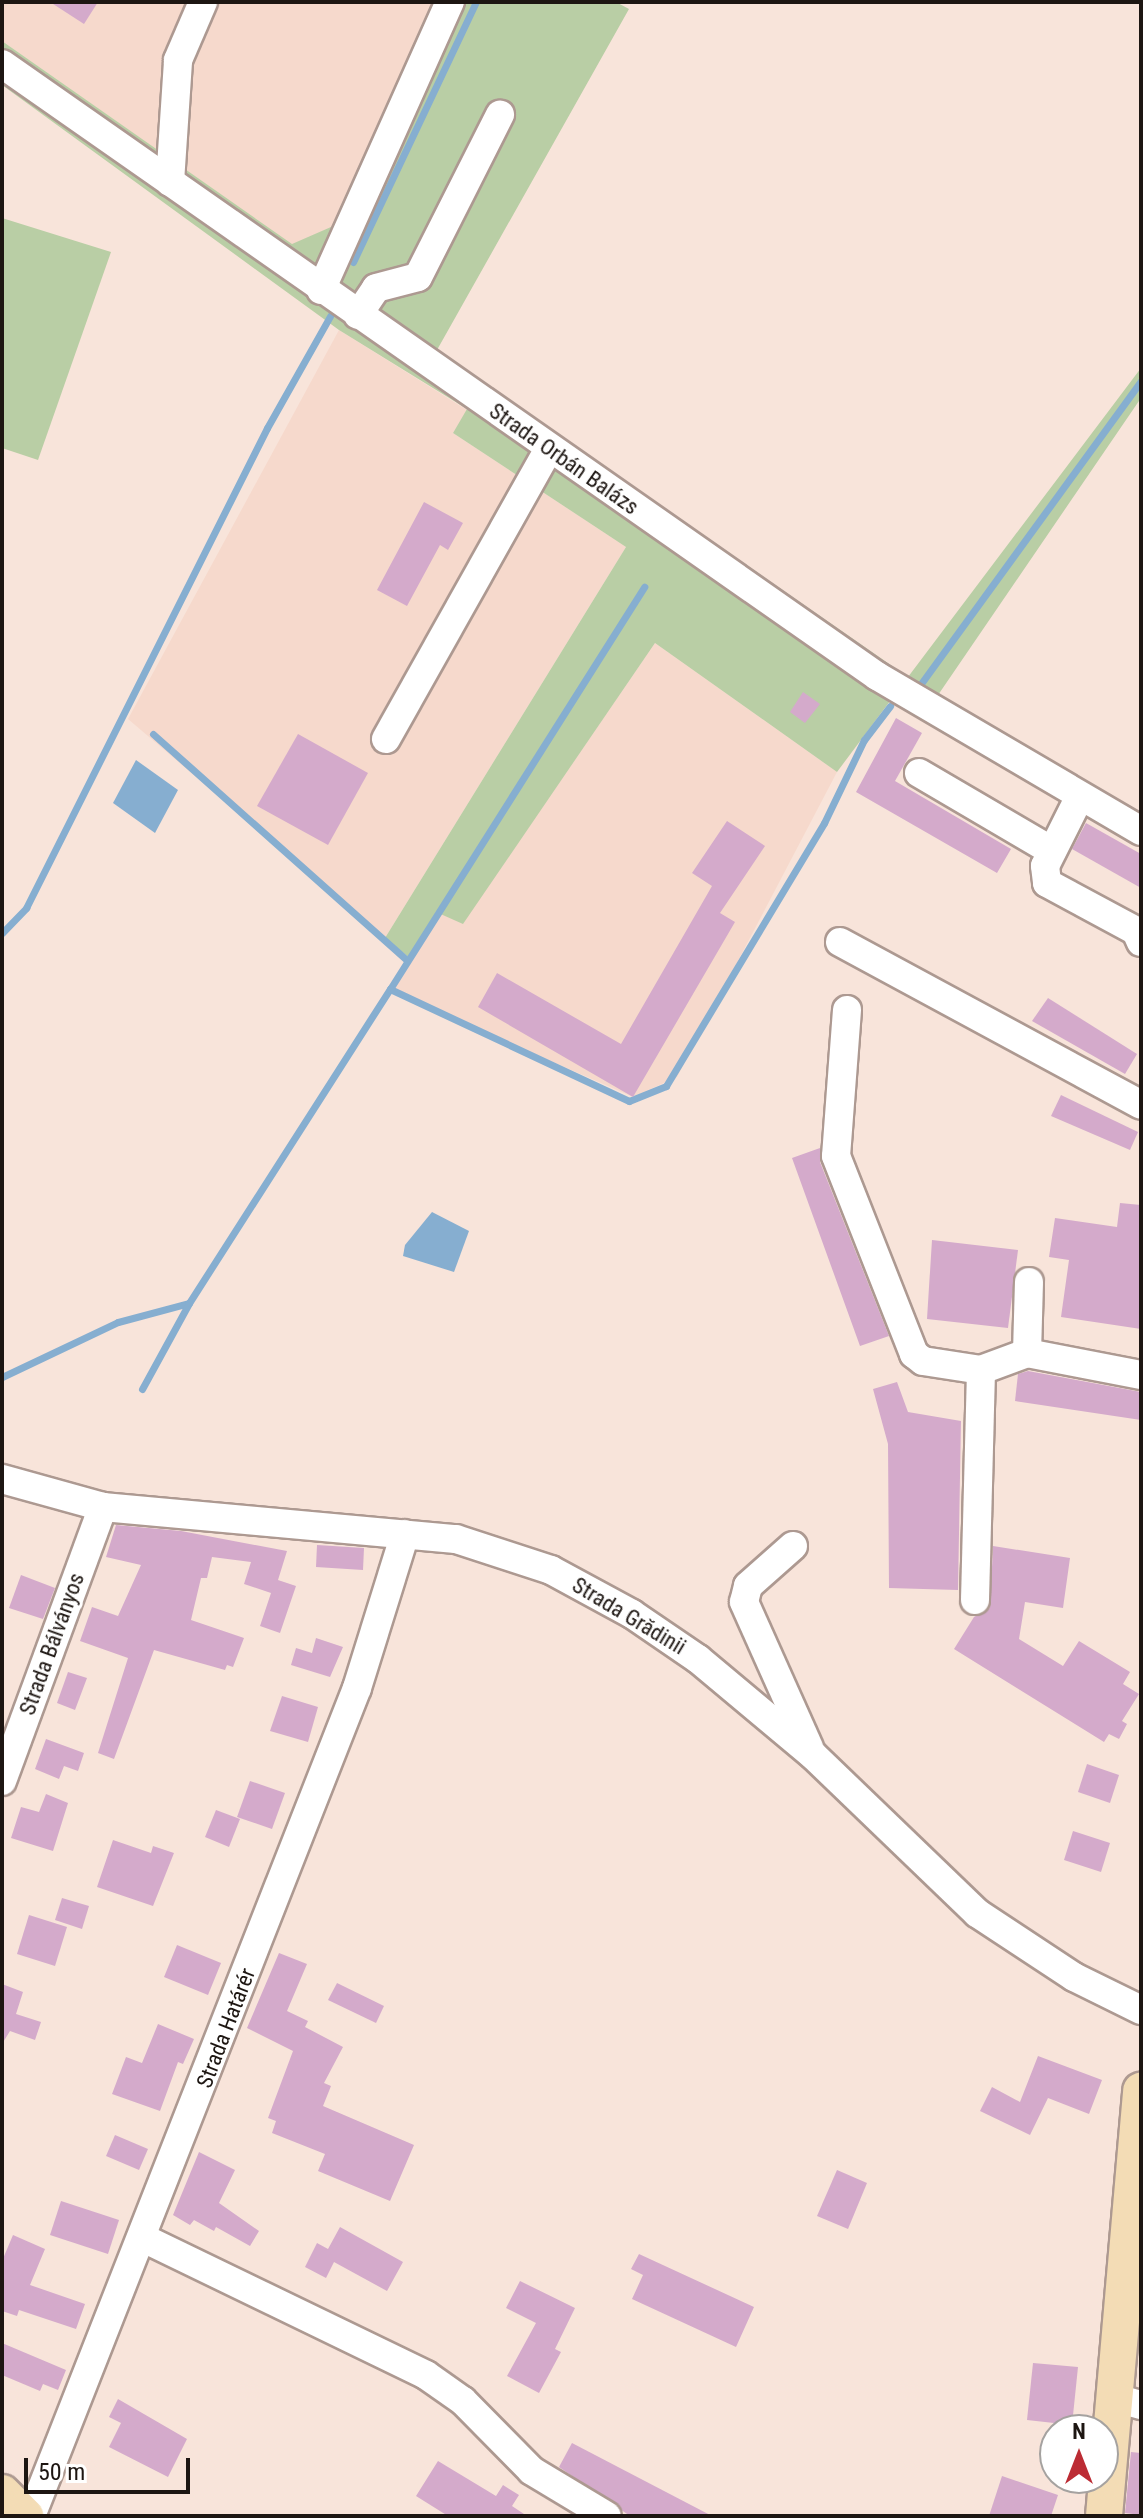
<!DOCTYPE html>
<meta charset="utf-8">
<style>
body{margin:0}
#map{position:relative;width:1143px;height:2518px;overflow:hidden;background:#f8e4da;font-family:"Roboto Condensed",sans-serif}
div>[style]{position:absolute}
.built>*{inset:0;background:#f6d9cc}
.green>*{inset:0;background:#b9cea5}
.water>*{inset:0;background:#86aed0}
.stream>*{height:7px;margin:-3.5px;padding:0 3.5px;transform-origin:3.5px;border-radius:3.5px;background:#86aed0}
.building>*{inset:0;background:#d4aacb}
.roads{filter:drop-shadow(2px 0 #ad9991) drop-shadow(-2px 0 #ad9991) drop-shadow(0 2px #ad9991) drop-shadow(0 -2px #ad9991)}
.minor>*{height:28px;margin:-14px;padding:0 14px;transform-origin:14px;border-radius:14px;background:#fff}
.major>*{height:36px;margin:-18px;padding:0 18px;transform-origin:18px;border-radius:18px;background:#f3dcb5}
span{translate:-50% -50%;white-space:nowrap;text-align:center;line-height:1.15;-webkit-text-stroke:6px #fff;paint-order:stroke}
.street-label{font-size:22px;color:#1d1612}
.frame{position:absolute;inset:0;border:4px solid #1d1612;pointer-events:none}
.north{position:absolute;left:1039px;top:2414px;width:80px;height:80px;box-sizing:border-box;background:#fff;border:2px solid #a5a2a0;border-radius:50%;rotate:0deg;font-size:22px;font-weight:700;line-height:32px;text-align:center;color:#1d1612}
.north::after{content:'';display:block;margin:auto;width:28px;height:36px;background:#bc2c34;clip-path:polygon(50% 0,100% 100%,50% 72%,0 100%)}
.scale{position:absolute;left:24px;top:2458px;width:166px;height:36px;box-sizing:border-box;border:4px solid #1d1612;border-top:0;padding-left:10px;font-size:24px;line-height:28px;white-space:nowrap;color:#1d1612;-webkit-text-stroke:6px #fff;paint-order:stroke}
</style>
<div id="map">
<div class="built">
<div style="clip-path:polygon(2px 2px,446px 2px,347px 220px,292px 245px,2px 41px)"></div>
<div style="clip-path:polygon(339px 330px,467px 410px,453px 433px,626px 547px,385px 938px,128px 719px)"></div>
<div style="clip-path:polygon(655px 643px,837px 772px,677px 1077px,633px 1097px,391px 991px,436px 912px,463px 923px)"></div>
</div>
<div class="green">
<div style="clip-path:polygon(446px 2px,616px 2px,629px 9px,437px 350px,908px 677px,1141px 368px,1141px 398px,936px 698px,908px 677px,837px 772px,655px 643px,463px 924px,436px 912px,411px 959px,385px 938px,626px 547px,453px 433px,467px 409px,339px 330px,2px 85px,2px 41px,292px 244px,347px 220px)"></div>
<div style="clip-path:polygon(2px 218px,111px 252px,38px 460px,2px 448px)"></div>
</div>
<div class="water">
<div style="clip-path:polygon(136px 760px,178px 790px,155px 833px,113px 803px)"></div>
<div style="clip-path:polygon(432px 1212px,469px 1231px,454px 1272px,403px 1256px,405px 1245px)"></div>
</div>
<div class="stream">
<div style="left:353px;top:262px;width:288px;rotate:-64.7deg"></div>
<div style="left:920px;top:685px;width:376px;rotate:-54deg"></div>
<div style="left:153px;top:734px;width:340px;rotate:41.7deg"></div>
<div style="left:2px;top:933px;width:35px;rotate:-46deg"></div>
<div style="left:26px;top:908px;width:537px;rotate:-63.34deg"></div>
<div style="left:267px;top:428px;width:129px;rotate:-60.6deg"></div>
<div style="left:390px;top:989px;width:476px;rotate:-57.7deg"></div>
<div style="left:2px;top:1377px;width:128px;rotate:-25.4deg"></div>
<div style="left:118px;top:1322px;width:73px;rotate:-15deg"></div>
<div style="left:142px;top:1389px;width:98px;rotate:-61.3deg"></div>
<div style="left:189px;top:1303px;width:373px;rotate:-57.4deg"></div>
<div style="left:390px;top:989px;width:264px;rotate:25.1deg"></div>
<div style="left:629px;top:1101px;width:40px;rotate:-22deg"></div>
<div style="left:666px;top:1086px;width:307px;rotate:-59deg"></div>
<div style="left:824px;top:823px;width:92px;rotate:-64.3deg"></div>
<div style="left:864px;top:740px;width:43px;rotate:-52.6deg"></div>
</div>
<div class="building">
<div style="clip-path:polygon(50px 2px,98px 2px,84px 24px)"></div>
<div style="clip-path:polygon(424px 502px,463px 523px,448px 550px,440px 545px,407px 606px,377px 590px)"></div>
<div style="clip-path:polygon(803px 692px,820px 704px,805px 723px,790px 712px)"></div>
<div style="clip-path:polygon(896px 718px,922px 733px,895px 781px,1011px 849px,997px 873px,856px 792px)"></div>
<div style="clip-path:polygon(298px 734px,368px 773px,328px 845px,257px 806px)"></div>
<div style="clip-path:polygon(727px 821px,765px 846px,720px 913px,735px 922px,633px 1097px,478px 1007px,497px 973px,621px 1044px,712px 886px,692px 873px)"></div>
<div style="clip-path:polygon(1086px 823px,1141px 854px,1141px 888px,1072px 849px)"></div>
<div style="clip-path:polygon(1048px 998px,1137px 1054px,1125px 1074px,1032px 1021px)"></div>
<div style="clip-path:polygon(1061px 1095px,1138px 1132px,1130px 1150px,1051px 1116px)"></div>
<div style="clip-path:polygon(820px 1148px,820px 1162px,889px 1336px,860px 1346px,792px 1158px)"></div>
<div style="clip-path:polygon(1120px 1203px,1141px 1205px,1141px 1329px,1061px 1317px,1069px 1260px,1049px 1257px,1055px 1218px,1117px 1227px)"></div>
<div style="clip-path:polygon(932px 1240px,1018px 1250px,1008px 1328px,927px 1319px)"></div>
<div style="clip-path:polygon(1028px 1371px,1141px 1392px,1141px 1420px,1015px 1401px,1018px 1374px)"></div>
<div style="clip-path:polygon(897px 1382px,908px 1412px,961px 1421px,958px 1590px,889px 1588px,888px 1444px,873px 1389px)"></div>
<div style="clip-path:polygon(116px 1525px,181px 1531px,287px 1551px,278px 1580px,296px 1586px,280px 1633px,260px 1626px,271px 1593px,244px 1584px,251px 1562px,212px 1557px,207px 1578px,201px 1578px,191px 1620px,244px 1638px,233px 1667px,227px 1665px,225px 1670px,154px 1650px,114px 1759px,98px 1753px,128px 1658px,80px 1641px,92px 1607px,118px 1616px,141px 1565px,106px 1557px)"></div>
<div style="clip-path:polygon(317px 1545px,364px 1548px,363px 1570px,316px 1567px)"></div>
<div style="clip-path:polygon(993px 1546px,1070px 1558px,1063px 1608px,1025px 1602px,1019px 1639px,1063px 1666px,1079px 1641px,1130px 1672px,1123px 1684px,1139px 1694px,1122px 1721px,1127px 1724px,1119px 1739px,1109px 1734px,1104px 1742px,954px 1649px,974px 1617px,990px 1608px)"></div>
<div style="clip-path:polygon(21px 1575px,55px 1588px,43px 1619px,9px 1608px)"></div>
<div style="clip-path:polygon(316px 1638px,343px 1647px,330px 1677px,291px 1665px,296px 1648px,312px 1653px)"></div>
<div style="clip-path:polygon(68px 1672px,87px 1678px,75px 1710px,57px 1703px)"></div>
<div style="clip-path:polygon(282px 1696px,318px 1707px,308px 1742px,270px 1731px)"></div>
<div style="clip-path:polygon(46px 1739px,84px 1753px,78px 1771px,64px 1766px,59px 1779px,35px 1769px)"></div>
<div style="clip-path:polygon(1087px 1764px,1119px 1775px,1110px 1803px,1078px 1792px)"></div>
<div style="clip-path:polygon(250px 1781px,285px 1793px,272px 1829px,237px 1817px)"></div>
<div style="clip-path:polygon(46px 1794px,68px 1803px,53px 1851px,11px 1838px,21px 1807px,39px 1812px)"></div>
<div style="clip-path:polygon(216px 1810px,240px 1819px,229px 1847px,205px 1837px)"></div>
<div style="clip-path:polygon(1073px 1831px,1110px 1843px,1101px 1872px,1064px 1860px)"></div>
<div style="clip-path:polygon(113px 1840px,151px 1853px,153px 1846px,174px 1853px,153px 1906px,97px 1887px)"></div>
<div style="clip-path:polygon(62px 1898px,89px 1906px,82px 1929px,55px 1920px)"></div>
<div style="clip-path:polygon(29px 1915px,67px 1927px,55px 1966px,17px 1954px)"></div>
<div style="clip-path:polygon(177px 1945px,221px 1963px,208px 1995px,164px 1977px)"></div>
<div style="clip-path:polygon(279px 1953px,307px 1964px,287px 2011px,308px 2021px,305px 2027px,343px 2047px,324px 2083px,331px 2086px,323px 2106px,414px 2145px,390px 2201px,318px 2171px,325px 2154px,272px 2133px,276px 2121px,268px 2118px,293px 2051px,247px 2028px)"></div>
<div style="clip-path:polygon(337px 1983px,384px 2006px,376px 2023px,328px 2000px)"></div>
<div style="clip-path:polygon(2px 1984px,23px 1992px,16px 2014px,41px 2022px,35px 2040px,10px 2031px,2px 2044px)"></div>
<div style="clip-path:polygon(158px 2024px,194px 2039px,183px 2064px,178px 2062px,160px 2111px,112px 2094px,126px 2057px,142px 2063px)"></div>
<div style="clip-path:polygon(1038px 2056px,1102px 2080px,1089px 2114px,1048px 2098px,1030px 2135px,980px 2111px,992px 2087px,1020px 2102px)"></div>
<div style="clip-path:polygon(115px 2135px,148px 2149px,139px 2170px,106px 2156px)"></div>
<div style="clip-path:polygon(199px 2152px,235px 2170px,219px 2203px,259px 2231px,250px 2246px,216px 2227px,214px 2231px,194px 2220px,190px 2225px,173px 2215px)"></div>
<div style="clip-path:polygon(837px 2170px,867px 2183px,848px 2229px,817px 2216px)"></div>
<div style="clip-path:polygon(61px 2201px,119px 2220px,108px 2254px,50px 2235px)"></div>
<div style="clip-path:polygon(340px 2227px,403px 2262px,387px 2291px,334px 2262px,326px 2278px,305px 2267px,317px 2243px,328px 2249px)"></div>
<div style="clip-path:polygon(13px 2235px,45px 2249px,30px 2285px,85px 2304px,76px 2329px,19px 2310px,17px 2316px,2px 2311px,2px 2261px)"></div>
<div style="clip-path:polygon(639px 2254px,754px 2307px,736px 2347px,632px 2299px,643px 2275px,631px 2269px)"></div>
<div style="clip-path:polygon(520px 2281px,575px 2308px,555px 2349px,561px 2352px,539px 2393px,507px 2376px,536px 2323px,506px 2308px)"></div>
<div style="clip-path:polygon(2px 2343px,66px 2370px,58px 2390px,43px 2384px,40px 2391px,2px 2375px)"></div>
<div style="clip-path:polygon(1033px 2363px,1078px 2367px,1072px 2425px,1027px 2420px)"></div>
<div style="clip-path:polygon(118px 2399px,187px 2439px,168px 2477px,109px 2447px,121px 2423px,109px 2417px)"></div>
<div style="clip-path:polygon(572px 2443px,712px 2516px,630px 2516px,559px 2467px)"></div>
<div style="clip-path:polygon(1131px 2452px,1141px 2453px,1141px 2515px,1125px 2513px)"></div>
<div style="clip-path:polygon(438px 2461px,496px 2496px,503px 2485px,519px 2495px,512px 2506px,527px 2516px,448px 2516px,416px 2496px)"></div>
<div style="clip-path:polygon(1002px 2476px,1058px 2495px,1051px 2516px,989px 2516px)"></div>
</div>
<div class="roads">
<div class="minor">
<div style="left:2px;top:64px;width:1068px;rotate:34.97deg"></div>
<div style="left:877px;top:676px;width:306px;rotate:30.4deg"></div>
<div style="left:170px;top:182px;width:122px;rotate:-86.2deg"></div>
<div style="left:178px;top:60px;width:63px;rotate:-66.7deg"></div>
<div style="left:321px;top:290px;width:316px;rotate:-65.9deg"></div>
<div style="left:358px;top:315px;width:32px;rotate:-56deg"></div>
<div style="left:376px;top:288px;width:43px;rotate:-14.7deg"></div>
<div style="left:418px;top:277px;width:182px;rotate:-63.2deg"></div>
<div style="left:386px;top:739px;width:334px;rotate:-60.7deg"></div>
<div style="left:919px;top:773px;width:154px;rotate:30.4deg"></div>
<div style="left:1080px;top:796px;width:78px;rotate:116.6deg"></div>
<div style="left:1045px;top:866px;width:17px;rotate:83deg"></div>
<div style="left:1047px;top:883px;width:101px;rotate:28.3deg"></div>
<div style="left:1136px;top:931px;width:12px;rotate:66deg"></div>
<div style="left:840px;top:942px;width:342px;rotate:28.4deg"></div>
<div style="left:847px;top:1010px;width:146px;rotate:94.3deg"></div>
<div style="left:836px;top:1156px;width:213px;rotate:68.5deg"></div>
<div style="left:914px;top:1354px;width:11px;rotate:38deg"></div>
<div style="left:923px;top:1361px;width:59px;rotate:8.8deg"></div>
<div style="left:981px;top:1370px;width:49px;rotate:-20.3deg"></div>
<div style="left:1027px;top:1353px;width:116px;rotate:10.9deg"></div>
<div style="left:1027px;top:1353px;width:71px;rotate:-88.4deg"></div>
<div style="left:2px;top:1479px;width:105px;rotate:15.5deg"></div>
<div style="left:103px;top:1507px;width:354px;rotate:5.2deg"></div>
<div style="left:456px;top:1539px;width:100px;rotate:18.1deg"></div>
<div style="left:551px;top:1570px;width:92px;rotate:28.5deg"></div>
<div style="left:632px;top:1614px;width:80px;rotate:34.3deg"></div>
<div style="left:698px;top:1659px;width:150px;rotate:39.9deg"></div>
<div style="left:813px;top:1755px;width:228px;rotate:43.9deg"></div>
<div style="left:977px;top:1913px;width:116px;rotate:33.4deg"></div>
<div style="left:1074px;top:1977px;width:75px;rotate:26.2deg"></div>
<div style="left:793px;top:1546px;width:60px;rotate:138.4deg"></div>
<div style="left:748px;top:1586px;width:16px;rotate:104deg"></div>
<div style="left:744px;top:1602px;width:159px;rotate:65.9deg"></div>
<div style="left:975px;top:1600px;width:230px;rotate:-88.5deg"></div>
<div style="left:2px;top:1781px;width:292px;rotate:-69.8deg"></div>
<div style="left:145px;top:2239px;width:312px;rotate:25.8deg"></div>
<div style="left:426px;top:2375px;width:45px;rotate:35.1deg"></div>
<div style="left:463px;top:2401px;width:98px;rotate:45.4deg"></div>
<div style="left:532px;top:2471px;width:87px;rotate:31deg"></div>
<div style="left:1116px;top:2398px;width:26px;rotate:16deg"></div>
<div style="left:31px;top:2516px;width:890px;rotate:-68.51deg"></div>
<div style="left:357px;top:1688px;width:161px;rotate:-72.7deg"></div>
</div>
<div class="major">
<div style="left:2px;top:2493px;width:33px;rotate:45deg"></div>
<div style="left:1104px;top:2516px;width:427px;rotate:-85deg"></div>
</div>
</div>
<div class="street-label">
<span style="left:564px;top:459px;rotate:35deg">Strada Orbán Balázs</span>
<span style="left:629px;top:1616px;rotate:31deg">Strada Grădinii</span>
<span style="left:52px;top:1644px;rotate:-70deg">Strada Bálványos</span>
<span style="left:226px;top:2028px;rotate:-69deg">Strada Határér</span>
</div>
<div class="frame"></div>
<div class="north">N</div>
<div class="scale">50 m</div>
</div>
